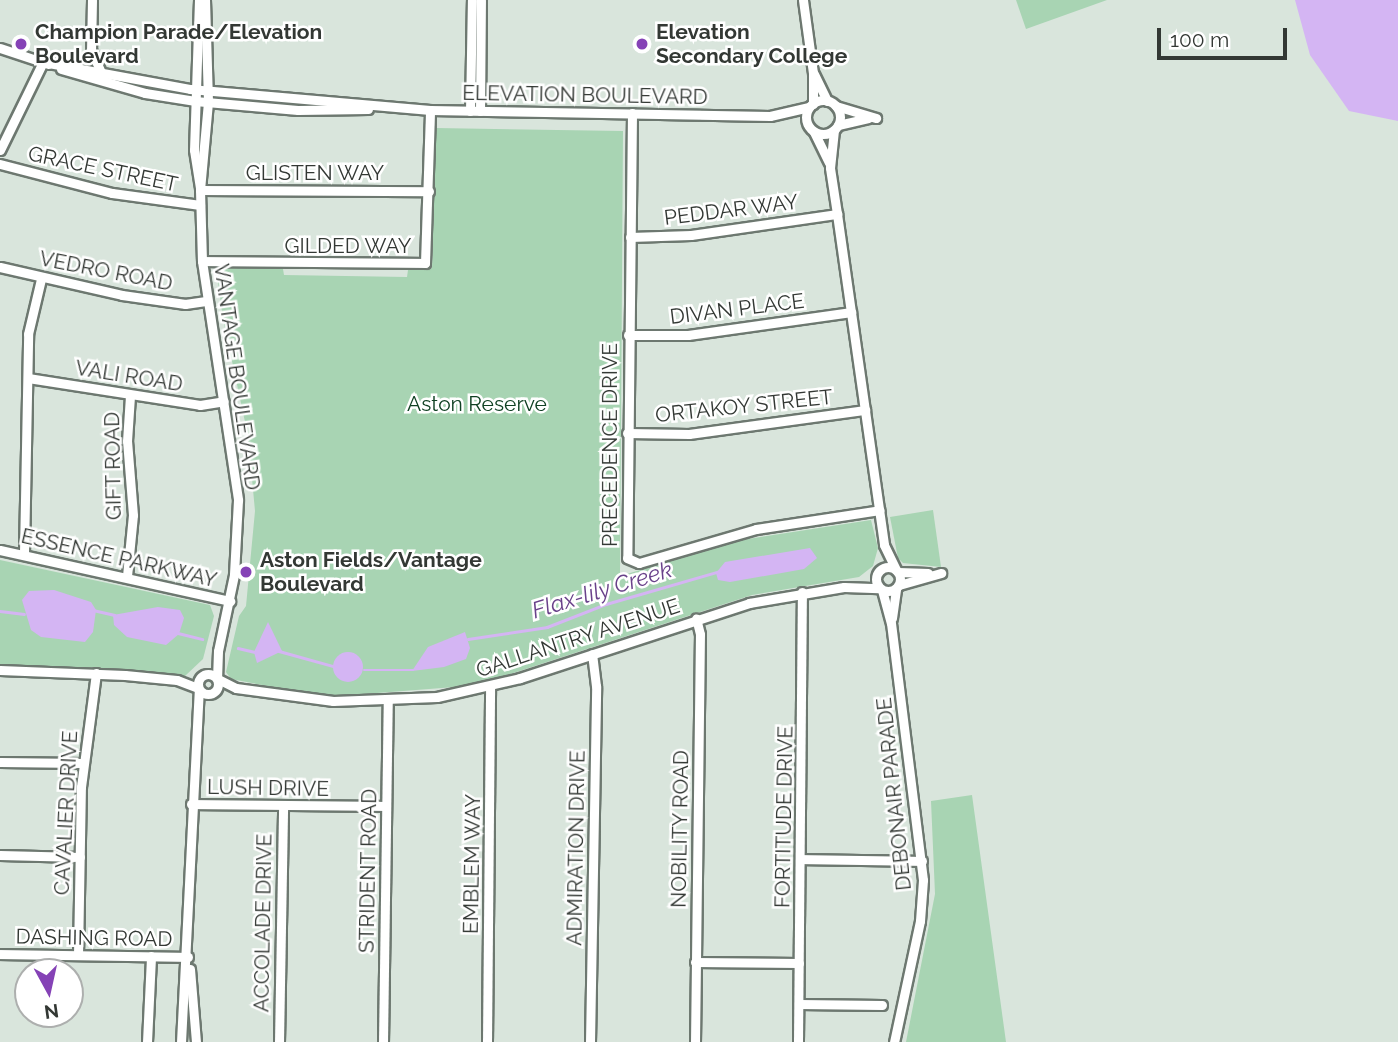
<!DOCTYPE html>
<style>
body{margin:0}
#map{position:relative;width:1398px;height:1042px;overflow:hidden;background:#d9e5dc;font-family:Raleway,sans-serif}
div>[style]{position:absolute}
.green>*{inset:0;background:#a8d4b3}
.water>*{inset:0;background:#d4b5f3}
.round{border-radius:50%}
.stream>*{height:2.5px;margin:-1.25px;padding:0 1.25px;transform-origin:1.25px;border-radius:1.25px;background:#d4b5f3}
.roads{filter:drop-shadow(2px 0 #6d7870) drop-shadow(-2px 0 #6d7870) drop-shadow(0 2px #6d7870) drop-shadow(0 -2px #6d7870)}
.minor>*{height:9px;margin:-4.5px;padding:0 4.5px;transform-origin:4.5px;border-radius:4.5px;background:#fff}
.minor>.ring{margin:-4.5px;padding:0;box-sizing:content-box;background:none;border:9px solid #fff;border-radius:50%}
.dots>*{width:19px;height:19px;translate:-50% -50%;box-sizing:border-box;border:4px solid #fff;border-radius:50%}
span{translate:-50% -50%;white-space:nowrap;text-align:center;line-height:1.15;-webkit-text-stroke:5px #fff;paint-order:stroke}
.poi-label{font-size:21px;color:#333834;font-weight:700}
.left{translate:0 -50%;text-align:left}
.street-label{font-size:21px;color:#333834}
.park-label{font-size:21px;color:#104123}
.water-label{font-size:23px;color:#69418a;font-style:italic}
.north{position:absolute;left:14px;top:958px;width:70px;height:70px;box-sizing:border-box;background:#fff;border:2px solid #adafae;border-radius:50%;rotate:172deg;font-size:19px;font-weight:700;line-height:28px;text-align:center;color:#333834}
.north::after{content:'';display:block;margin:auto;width:24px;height:32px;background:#8542b6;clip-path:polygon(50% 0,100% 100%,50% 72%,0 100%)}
.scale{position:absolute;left:1157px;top:28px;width:130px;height:32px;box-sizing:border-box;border:4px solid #333834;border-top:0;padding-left:9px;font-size:21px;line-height:24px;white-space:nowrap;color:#333834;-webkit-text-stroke:5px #fff;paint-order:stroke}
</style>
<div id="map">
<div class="green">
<div style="clip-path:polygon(1016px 0,1107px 0,1026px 29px)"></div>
<div style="clip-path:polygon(436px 128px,623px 131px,620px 576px,741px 540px,871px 520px,878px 548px,873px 566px,859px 577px,752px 595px,495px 679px,455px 687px,325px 697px,231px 679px,226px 672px,239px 616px,246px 606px,255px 511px,248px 436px,223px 319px,216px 267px,283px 269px,284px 275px,407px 277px,408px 270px,432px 268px)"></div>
<div style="clip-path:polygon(933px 510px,941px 567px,903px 563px,898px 558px,890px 517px)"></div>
<div style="clip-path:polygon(0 560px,210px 605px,214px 616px,203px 659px,185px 676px,0 665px)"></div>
<div style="clip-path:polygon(972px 795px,1006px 1042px,906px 1042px,935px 894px,931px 801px)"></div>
</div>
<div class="water">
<div style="clip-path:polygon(1295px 0,1398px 0,1398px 121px,1349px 111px,1310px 55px)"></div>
<div style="clip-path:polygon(810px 548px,817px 558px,804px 569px,730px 582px,718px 580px,716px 573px,725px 562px)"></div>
<div style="clip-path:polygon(54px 590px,91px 602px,96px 610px,93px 632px,85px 642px,41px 637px,31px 630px,22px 600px,29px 591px)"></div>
<div style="clip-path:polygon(158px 607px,180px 610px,184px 618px,179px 634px,166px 645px,127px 637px,114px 625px,113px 615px)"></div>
<div style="clip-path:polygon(268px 622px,282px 651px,257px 663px,254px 652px)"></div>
<div style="clip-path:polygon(465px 632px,470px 648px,466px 659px,444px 667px,412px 671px,428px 647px)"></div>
<div class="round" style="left:333px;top:652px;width:30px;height:30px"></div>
</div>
<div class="stream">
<div style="left:93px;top:610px;width:22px;rotate:13deg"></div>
<div style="left:0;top:611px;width:24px;rotate:7deg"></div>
<div style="left:178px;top:633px;width:25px;rotate:14deg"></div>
<div style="left:468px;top:639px;width:80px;rotate:-8.6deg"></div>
<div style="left:547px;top:627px;width:63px;rotate:-21.3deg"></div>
<div style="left:606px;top:604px;width:116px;rotate:-16.1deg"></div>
<div style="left:238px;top:648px;width:17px;rotate:13deg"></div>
<div style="left:279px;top:651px;width:56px;rotate:15.5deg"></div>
<div style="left:364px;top:670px;width:49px"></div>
</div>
<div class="roads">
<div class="minor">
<div style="left:92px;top:0;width:50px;rotate:91.1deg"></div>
<div style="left:91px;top:50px;width:24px;rotate:66deg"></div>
<div style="left:199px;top:0;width:150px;rotate:91.9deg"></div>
<div style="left:194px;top:150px;width:38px;rotate:81deg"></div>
<div style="left:205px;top:0;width:102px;rotate:88.3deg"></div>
<div style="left:208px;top:102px;width:88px;rotate:95.2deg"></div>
<div style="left:200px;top:190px;width:71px;rotate:88.4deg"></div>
<div style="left:202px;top:261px;width:242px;rotate:81.4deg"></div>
<div style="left:238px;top:500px;width:75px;rotate:93.1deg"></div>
<div style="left:234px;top:575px;width:78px;rotate:101.9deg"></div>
<div style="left:218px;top:651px;width:27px;rotate:92deg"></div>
<div style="left:803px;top:0;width:74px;rotate:82.2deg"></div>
<div style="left:813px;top:73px;width:31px;rotate:90deg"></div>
<div style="left:0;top:48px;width:51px;rotate:18.4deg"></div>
<div style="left:43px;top:62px;width:149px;rotate:10.4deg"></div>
<div style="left:190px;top:89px;width:241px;rotate:5deg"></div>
<div style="left:430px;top:110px;width:340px;rotate:1deg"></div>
<div style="left:770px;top:116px;width:40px;rotate:-13deg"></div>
<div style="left:61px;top:69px;width:87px;rotate:15.9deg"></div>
<div style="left:145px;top:93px;width:51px;rotate:9.1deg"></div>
<div style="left:195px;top:101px;width:103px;rotate:5deg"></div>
<div style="left:298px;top:110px;width:70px;rotate:-0.8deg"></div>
<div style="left:814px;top:74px;width:30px;rotate:64deg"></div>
<div class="ring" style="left:806px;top:100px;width:25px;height:25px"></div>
<div style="left:836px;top:106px;width:42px;rotate:16.7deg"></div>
<div style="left:470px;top:111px;width:111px;rotate:-89deg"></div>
<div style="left:480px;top:111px;width:111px;rotate:-89.5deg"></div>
<div style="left:632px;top:113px;width:445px;rotate:90.6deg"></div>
<div style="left:627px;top:558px;width:13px;rotate:23deg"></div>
<div style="left:639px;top:563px;width:122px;rotate:-16.2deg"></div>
<div style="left:756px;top:529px;width:125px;rotate:-8.7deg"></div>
<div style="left:838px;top:125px;width:31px;rotate:-13deg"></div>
<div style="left:834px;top:130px;width:38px;rotate:96deg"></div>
<div style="left:830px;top:168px;width:47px;rotate:81.3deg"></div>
<div style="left:837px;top:214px;width:334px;rotate:81.9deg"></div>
<div style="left:884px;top:545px;width:28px;rotate:64deg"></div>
<div style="left:814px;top:132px;width:34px;rotate:64deg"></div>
<div style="left:0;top:150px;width:98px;rotate:-64deg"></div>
<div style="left:0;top:164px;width:116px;rotate:14.5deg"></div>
<div style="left:112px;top:193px;width:89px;rotate:7.8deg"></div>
<div style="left:200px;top:190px;width:229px;rotate:0.3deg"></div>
<div style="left:630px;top:237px;width:61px;rotate:-1.9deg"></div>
<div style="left:691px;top:235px;width:148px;rotate:-8.2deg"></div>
<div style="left:202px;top:261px;width:223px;rotate:0.5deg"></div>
<div style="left:425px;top:263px;width:153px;rotate:-88.1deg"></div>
<div style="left:0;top:267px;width:125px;rotate:12.9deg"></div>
<div style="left:122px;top:295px;width:64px;rotate:8.1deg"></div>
<div style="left:185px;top:304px;width:21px;rotate:-8deg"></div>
<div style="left:628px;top:335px;width:60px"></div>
<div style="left:688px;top:335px;width:165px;rotate:-8deg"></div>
<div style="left:28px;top:378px;width:174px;rotate:8.9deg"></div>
<div style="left:200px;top:405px;width:24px;rotate:-9deg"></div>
<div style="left:627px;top:433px;width:62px;rotate:0.9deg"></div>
<div style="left:689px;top:434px;width:178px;rotate:-7.8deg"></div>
<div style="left:0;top:550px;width:236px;rotate:12.5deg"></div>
<div style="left:24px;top:552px;width:218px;rotate:-88.9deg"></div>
<div style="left:28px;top:334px;width:57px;rotate:-76.7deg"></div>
<div class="ring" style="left:876px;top:567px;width:15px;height:15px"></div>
<div style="left:898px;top:572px;width:30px;rotate:2deg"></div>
<div style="left:127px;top:576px;width:61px;rotate:-84.4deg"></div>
<div style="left:133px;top:515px;width:74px;rotate:-94.6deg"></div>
<div style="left:127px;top:441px;width:45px;rotate:-86.2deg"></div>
<div style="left:899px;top:585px;width:44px;rotate:-15.9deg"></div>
<div style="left:882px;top:590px;width:34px;rotate:75deg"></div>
<div style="left:891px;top:623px;width:259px;rotate:82.9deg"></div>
<div style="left:923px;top:880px;width:41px;rotate:94.2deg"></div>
<div style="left:920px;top:921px;width:124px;rotate:102.1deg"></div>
<div style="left:892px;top:618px;width:30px;rotate:-82deg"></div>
<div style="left:0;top:670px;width:125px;rotate:2.3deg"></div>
<div style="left:125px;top:675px;width:52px;rotate:5.5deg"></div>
<div style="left:177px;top:680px;width:22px;rotate:21deg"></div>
<div class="ring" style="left:198px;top:674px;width:11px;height:11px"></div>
<div style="left:218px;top:679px;width:20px;rotate:27deg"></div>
<div style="left:236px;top:688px;width:98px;rotate:7.6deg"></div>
<div style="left:333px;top:701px;width:104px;rotate:-2.2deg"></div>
<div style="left:437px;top:697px;width:85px;rotate:-12.9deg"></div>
<div style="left:520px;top:678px;width:241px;rotate:-18.1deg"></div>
<div style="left:749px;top:603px;width:96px;rotate:-9.6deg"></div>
<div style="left:844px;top:587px;width:35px;rotate:2deg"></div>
<div style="left:0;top:762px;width:82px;rotate:0.7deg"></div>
<div style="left:191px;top:804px;width:195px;rotate:0.6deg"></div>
<div style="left:0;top:855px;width:80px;rotate:1.4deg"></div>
<div style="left:800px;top:859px;width:122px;rotate:0.9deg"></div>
<div style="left:0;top:954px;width:188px;rotate:0.9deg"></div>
<div style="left:78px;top:955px;width:168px;rotate:-89deg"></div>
<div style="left:81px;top:787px;width:115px;rotate:-82.5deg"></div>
<div style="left:695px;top:962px;width:104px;rotate:0.6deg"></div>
<div style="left:190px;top:969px;width:73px;rotate:85.3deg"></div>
<div style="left:799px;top:1004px;width:83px;rotate:0.7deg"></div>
<div style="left:147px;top:1042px;width:86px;rotate:-87.3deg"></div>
<div style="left:181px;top:1042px;width:353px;rotate:-87.1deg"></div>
<div style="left:279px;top:1042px;width:237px;rotate:-89deg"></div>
<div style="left:383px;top:1042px;width:341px;rotate:-89.2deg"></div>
<div style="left:487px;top:1042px;width:355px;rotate:-89.5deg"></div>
<div style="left:590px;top:1042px;width:356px;rotate:-89deg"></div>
<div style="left:596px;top:686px;width:32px;rotate:-97deg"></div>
<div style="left:695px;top:1042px;width:408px;rotate:-89.3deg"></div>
<div style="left:700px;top:634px;width:16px;rotate:-104deg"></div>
<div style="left:798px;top:1042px;width:450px;rotate:-89.5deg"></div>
</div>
</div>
<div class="dots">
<div style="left:21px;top:44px;background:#8542b6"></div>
<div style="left:642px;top:44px;background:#8542b6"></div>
<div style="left:246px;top:572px;background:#8542b6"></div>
</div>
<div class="poi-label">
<span class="left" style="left:35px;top:44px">Champion Parade/Elevation<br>Boulevard</span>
<span class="left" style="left:656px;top:44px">Elevation<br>Secondary College</span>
<span class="left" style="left:260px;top:572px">Aston Fields/Vantage<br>Boulevard</span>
</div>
<div class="street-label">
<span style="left:585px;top:95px;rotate:1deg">ELEVATION BOULEVARD</span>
<span style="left:103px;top:169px;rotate:12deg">GRACE STREET</span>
<span style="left:315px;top:173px">GLISTEN WAY</span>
<span style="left:731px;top:210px;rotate:-7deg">PEDDAR WAY</span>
<span style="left:348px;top:246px">GILDED WAY</span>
<span style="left:106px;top:271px;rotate:11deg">VEDRO ROAD</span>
<span style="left:737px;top:309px;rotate:-7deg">DIVAN PLACE</span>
<span style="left:129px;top:376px;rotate:9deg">VALI ROAD</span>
<span style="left:237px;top:377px;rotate:82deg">VANTAGE BOULEVARD</span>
<span style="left:744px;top:406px;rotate:-6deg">ORTAKOY STREET</span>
<span style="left:610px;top:445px;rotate:-90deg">PRECEDENCE DRIVE</span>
<span style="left:113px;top:466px;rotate:-91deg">GIFT ROAD</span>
<span style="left:119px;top:558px;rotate:13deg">ESSENCE PARKWAY</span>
<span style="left:578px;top:638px;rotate:-18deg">GALLANTRY AVENUE</span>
<span style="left:268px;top:788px;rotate:1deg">LUSH DRIVE</span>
<span style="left:894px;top:794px;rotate:-96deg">DEBONAIR PARADE</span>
<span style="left:66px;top:813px;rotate:-87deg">CAVALIER DRIVE</span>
<span style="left:784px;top:817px;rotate:-89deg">FORTITUDE DRIVE</span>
<span style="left:680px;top:829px;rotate:-89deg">NOBILITY ROAD</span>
<span style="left:576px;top:848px;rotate:-89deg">ADMIRATION DRIVE</span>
<span style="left:472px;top:864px;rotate:-89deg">EMBLEM WAY</span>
<span style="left:368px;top:871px;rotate:-89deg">STRIDENT ROAD</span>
<span style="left:263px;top:923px;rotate:-89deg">ACCOLADE DRIVE</span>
<span style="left:94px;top:938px;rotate:1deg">DASHING ROAD</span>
</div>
<div class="park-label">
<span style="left:477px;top:404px">Aston Reserve</span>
</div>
<div class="water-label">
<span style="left:602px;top:590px;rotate:-17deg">Flax-lily Creek</span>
</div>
<div class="north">N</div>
<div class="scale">100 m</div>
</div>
